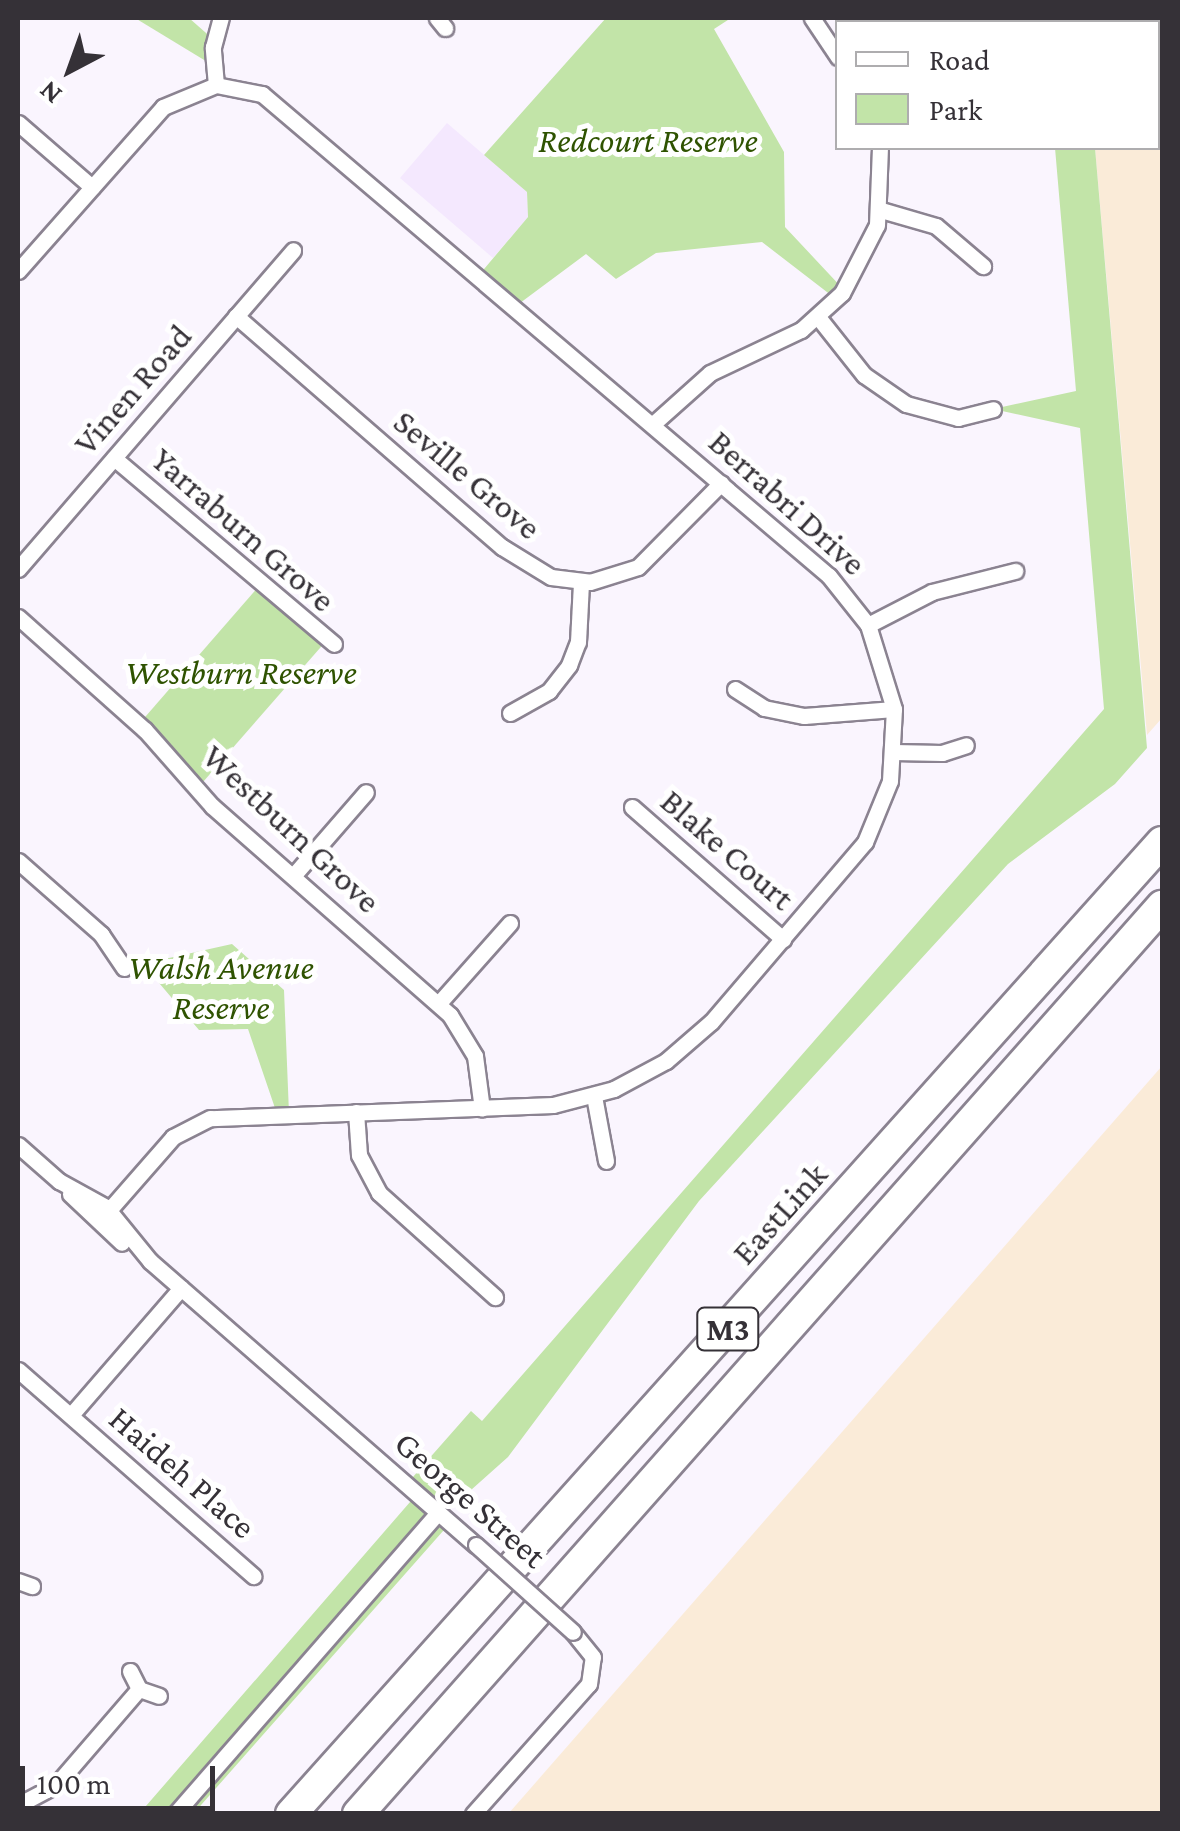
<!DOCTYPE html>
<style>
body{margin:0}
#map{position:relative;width:1180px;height:1831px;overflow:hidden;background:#faf5fe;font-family:"Crimson Pro",serif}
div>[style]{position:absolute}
.built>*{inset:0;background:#f4e8fe}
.industrial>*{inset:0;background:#faebd8}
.green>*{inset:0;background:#c2e4a8}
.roads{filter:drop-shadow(2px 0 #8b8391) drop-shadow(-2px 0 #8b8391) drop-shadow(0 2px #8b8391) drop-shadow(0 -2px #8b8391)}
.street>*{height:15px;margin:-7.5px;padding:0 7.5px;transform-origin:7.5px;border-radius:7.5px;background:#fff}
.highway>*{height:30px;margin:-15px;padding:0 15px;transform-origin:15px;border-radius:15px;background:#fff}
.bridges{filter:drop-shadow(2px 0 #8b8391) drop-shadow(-2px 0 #8b8391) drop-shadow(0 2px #8b8391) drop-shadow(0 -2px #8b8391)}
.street-bridge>*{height:15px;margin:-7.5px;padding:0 7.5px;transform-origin:7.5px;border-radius:7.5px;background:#fff}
span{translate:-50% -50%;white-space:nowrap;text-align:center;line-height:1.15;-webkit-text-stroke:10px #fff;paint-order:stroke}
.shield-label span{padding:2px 8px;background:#fff;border:2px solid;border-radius:8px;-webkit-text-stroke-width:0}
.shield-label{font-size:32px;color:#353137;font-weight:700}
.park-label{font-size:35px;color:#2f5301;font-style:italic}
.street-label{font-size:35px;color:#353137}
.frame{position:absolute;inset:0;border:20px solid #353137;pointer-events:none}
.legend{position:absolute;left:835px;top:20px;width:325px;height:130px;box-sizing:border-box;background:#fff;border:2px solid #aeadaf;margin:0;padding:12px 18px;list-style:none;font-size:30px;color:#353137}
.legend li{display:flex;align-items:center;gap:20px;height:50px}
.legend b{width:50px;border:2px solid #aeadaf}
.north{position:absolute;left:20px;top:20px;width:100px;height:100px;-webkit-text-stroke:8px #fff;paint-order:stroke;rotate:221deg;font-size:28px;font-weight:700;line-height:40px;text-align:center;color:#353137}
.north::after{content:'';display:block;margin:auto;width:35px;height:45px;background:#353137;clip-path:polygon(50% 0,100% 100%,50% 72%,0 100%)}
.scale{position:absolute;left:20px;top:1766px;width:195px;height:45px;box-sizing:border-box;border:5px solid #353137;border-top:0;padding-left:12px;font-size:30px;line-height:35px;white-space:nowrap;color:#353137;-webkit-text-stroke:8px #fff;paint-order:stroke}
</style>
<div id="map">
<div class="built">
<div style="clip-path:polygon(447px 123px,527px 192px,528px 217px,493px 258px,400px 178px)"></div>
</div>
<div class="industrial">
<div style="clip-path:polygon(1084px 18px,1162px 18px,1162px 718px,1147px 735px,1095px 148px,1158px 148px,1158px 22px)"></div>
<div style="clip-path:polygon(1162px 1066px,1162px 1813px,509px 1813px)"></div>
</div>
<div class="green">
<div style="clip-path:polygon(135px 18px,189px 18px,214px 40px,214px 66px)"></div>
<div style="clip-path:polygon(606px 18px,731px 18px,714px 29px,784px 152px,785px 227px,844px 290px,836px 299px,762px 242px,656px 253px,616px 279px,586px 254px,516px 306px,479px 275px,528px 217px,527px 192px,484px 155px)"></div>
<div style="clip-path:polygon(1055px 148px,1095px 148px,1147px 748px,1115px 784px,1008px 864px,699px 1201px,508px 1457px,443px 1515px,451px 1522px,194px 1813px,139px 1814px,417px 1494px,407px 1484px,419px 1470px,471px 1411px,482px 1421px,1104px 709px,1080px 428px,993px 409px,1076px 391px)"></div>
<div style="clip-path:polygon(260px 585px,327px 640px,196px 790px,139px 724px)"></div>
<div style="clip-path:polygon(232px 944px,284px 990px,289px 1113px,277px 1114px,248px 1029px,199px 1030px,154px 977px,124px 968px)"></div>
</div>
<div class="roads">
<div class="street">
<div style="left:437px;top:18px;width:13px;rotate:51deg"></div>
<div style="left:812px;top:18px;width:47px;rotate:56.3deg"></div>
<div style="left:216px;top:85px;width:38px;rotate:-95deg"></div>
<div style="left:213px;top:47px;width:30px;rotate:-75deg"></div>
<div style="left:18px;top:123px;width:98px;rotate:40.9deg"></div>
<div style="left:881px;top:210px;width:57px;rotate:16.2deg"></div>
<div style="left:936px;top:226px;width:62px;rotate:40.4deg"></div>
<div style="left:18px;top:271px;width:219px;rotate:-48.5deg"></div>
<div style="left:163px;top:107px;width:57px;rotate:-22.5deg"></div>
<div style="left:216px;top:85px;width:47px;rotate:11.1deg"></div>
<div style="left:262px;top:94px;width:744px;rotate:40.37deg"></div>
<div style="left:829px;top:576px;width:63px;rotate:51.5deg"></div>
<div style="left:868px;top:625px;width:88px;rotate:72.8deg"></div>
<div style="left:894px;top:709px;width:72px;rotate:93.2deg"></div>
<div style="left:890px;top:781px;width:66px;rotate:112.3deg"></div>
<div style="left:865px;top:842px;width:237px;rotate:130.5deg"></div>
<div style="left:711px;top:1022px;width:60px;rotate:139.1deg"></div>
<div style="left:666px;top:1061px;width:59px;rotate:151.7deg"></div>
<div style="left:614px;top:1089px;width:63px;rotate:165.3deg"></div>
<div style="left:553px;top:1105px;width:343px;rotate:177.8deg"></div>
<div style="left:210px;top:1118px;width:42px;rotate:152.8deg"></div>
<div style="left:173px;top:1137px;width:108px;rotate:131.2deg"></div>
<div style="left:236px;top:316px;width:352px;rotate:41deg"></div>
<div style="left:502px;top:547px;width:57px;rotate:31.5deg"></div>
<div style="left:551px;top:577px;width:39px;rotate:7deg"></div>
<div style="left:590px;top:582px;width:50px;rotate:-17.4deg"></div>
<div style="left:638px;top:567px;width:118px;rotate:-45.3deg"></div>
<div style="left:818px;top:317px;width:74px;rotate:51.6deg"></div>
<div style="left:864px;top:375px;width:51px;rotate:34.6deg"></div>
<div style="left:906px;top:404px;width:54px;rotate:15.1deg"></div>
<div style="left:958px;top:418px;width:36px;rotate:-14deg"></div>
<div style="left:653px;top:424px;width:76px;rotate:-41.8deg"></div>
<div style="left:710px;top:373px;width:101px;rotate:-25.3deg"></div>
<div style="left:801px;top:330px;width:55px;rotate:-42.1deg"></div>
<div style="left:842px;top:293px;width:76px;rotate:-62.8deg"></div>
<div style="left:877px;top:225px;width:77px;rotate:-87.8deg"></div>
<div style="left:114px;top:458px;width:288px;rotate:40.2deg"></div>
<div style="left:18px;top:569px;width:421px;rotate:-49.2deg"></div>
<div style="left:18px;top:617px;width:170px;rotate:41.7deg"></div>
<div style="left:145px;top:730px;width:101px;rotate:48.6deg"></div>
<div style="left:212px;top:806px;width:317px;rotate:41.3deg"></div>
<div style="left:450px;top:1015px;width:48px;rotate:58.6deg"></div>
<div style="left:475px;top:1056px;width:53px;rotate:82.5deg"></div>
<div style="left:868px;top:625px;width:72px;rotate:-27.3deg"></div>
<div style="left:932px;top:592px;width:86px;rotate:-14.2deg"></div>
<div style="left:735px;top:689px;width:35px;rotate:33deg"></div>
<div style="left:764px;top:708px;width:41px;rotate:11.3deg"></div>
<div style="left:804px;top:716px;width:90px;rotate:-4.4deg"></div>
<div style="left:510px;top:713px;width:45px;rotate:-29.4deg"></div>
<div style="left:549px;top:691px;width:33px;rotate:-52deg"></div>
<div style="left:569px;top:665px;width:25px;rotate:-69deg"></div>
<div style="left:578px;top:642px;width:59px;rotate:-87.1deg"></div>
<div style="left:894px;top:752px;width:48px;rotate:1.2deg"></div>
<div style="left:942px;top:753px;width:25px;rotate:-18deg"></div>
<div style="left:632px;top:807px;width:201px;rotate:41.2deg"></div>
<div style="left:18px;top:861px;width:111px;rotate:41.3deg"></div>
<div style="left:101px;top:934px;width:41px;rotate:55.9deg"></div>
<div style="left:293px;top:876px;width:111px;rotate:-49deg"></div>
<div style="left:439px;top:1003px;width:107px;rotate:-48.4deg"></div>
<div style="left:594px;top:1096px;width:66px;rotate:79.5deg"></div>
<div style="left:356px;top:1112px;width:43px;rotate:86deg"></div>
<div style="left:359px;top:1155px;width:43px;rotate:62.2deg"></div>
<div style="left:379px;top:1193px;width:156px;rotate:41.9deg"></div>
<div style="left:18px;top:1145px;width:55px;rotate:41.3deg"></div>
<div style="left:59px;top:1181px;width:54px;rotate:29deg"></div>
<div style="left:106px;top:1207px;width:70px;rotate:50.8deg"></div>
<div style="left:150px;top:1261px;width:432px;rotate:41.1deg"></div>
<div style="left:70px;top:1194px;width:71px;rotate:43.3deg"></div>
<div style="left:18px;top:1370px;width:313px;rotate:41.2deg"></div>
<div style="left:71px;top:1415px;width:168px;rotate:-49.1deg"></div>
<div style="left:18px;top:1581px;width:15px;rotate:20deg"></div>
<div style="left:130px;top:1671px;width:20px;rotate:63deg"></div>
<div style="left:139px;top:1689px;width:21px;rotate:19deg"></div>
<div style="left:18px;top:1805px;width:43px;rotate:-27.8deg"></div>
<div style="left:56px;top:1785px;width:127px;rotate:-49.2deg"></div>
<div style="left:175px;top:1814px;width:400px;rotate:-48.9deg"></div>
<div style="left:473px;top:1814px;width:174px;rotate:-48.3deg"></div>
<div style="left:589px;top:1684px;width:27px;rotate:-82deg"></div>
<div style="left:593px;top:1657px;width:32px;rotate:-129deg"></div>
</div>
<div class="highway">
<div style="left:291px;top:1814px;width:1305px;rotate:-48.14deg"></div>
<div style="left:358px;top:1814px;width:1213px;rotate:-48.48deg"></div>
</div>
</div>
<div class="bridges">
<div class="street-bridge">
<div style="left:476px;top:1545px;width:130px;rotate:41.9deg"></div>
</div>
</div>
<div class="shield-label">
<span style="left:728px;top:1329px">M3</span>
</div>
<div class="park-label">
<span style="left:648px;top:141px">Redcourt Reserve</span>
<span style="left:241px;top:673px">Westburn Reserve</span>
<span style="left:221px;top:988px">Walsh Avenue<br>Reserve</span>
</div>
<div class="street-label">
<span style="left:133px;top:390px;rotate:-49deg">Vinen Road</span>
<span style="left:467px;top:475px;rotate:40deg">Seville Grove</span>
<span style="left:787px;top:503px;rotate:42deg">Berrabri Drive</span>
<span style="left:243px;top:530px;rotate:41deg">Yarraburn Grove</span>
<span style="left:291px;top:829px;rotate:43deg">Westburn Grove</span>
<span style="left:727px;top:850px;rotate:41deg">Blake Court</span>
<span style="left:780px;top:1214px;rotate:-48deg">EastLink</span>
<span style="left:182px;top:1473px;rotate:41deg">Haideh Place</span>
<span style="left:470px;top:1500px;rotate:41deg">George Street</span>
</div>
<div class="frame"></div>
<ul class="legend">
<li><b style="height:12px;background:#fff"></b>Road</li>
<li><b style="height:28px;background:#c2e4a8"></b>Park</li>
</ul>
<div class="north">N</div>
<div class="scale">100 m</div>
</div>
